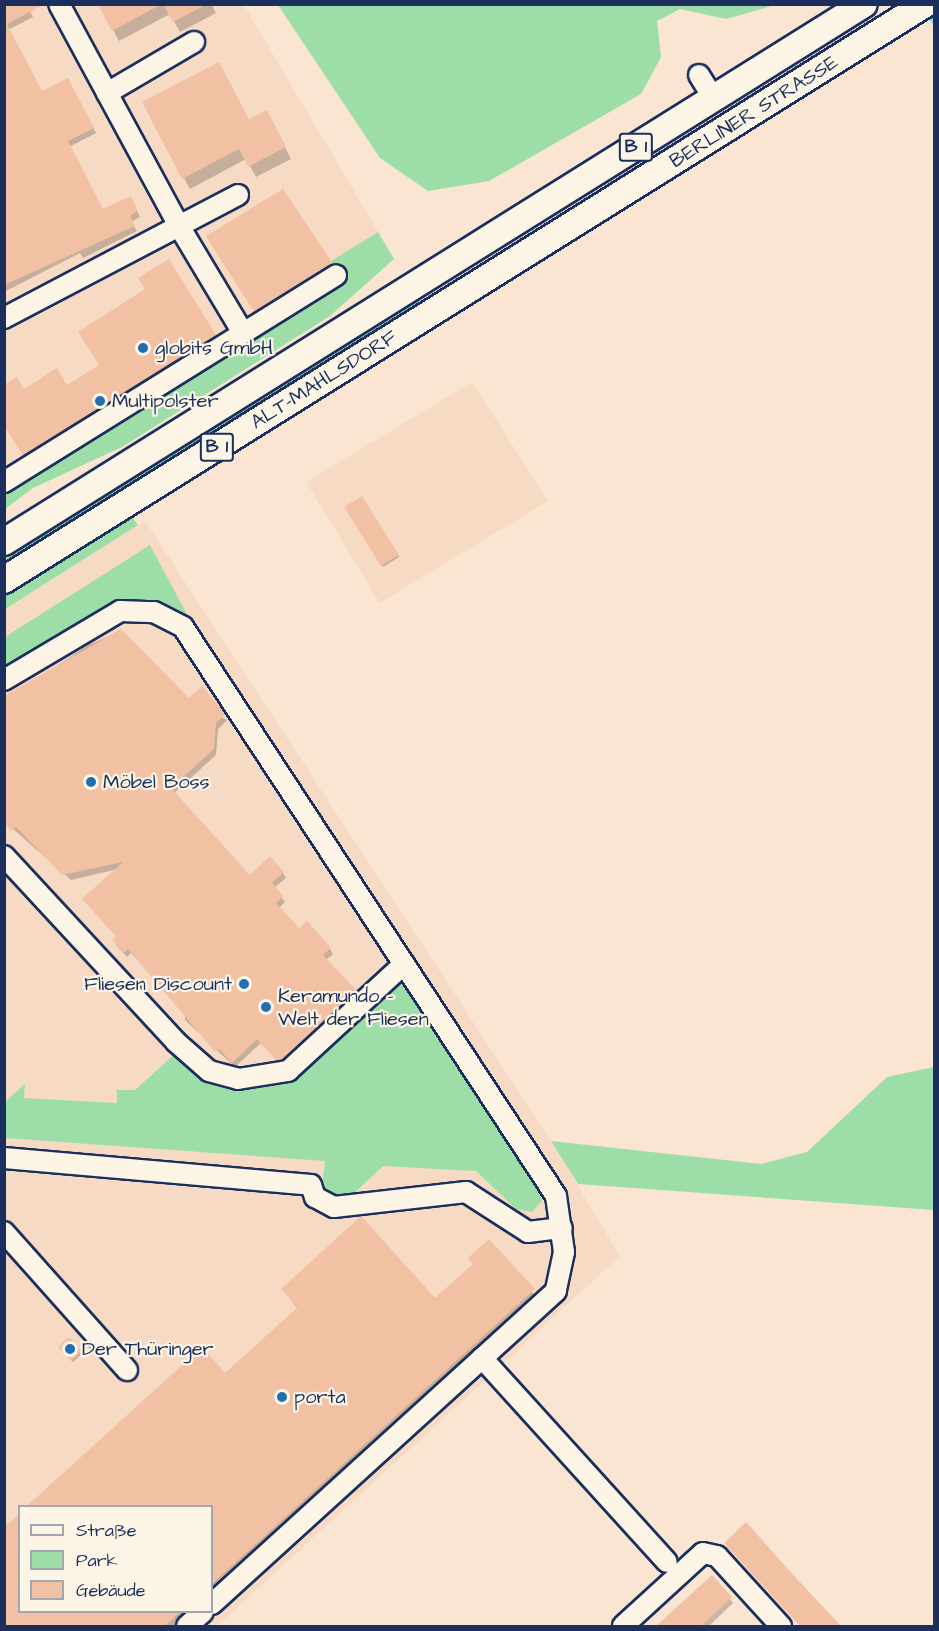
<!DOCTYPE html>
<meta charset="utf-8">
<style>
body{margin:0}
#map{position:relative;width:939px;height:1631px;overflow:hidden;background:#f9e5d1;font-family:"Architects Daughter",sans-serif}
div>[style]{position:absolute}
.built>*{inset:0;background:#f7dac3}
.green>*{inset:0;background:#9ddea8}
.shadow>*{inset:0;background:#0003}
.stream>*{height:5px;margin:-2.5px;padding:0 2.5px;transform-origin:2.5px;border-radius:2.5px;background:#8fd5f1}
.building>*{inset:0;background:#f2c0a3}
.roads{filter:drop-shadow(2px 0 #1b2f5e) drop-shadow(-2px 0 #1b2f5e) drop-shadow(0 2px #1b2f5e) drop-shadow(0 -2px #1b2f5e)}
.minor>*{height:20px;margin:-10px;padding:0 10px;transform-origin:10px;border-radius:10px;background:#fcf5e5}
.major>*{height:26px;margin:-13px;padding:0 13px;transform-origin:13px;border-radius:13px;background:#fcf5e5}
.dots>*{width:16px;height:16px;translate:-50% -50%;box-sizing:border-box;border:3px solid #fcf5e5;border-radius:50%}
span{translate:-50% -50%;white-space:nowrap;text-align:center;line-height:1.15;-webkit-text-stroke:4.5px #fcf5e5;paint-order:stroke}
.shield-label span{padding:2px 4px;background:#fcf5e5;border:2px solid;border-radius:4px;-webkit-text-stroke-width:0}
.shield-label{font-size:18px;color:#1b2f5e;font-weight:700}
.street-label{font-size:20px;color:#1b2f5e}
.poi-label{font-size:20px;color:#1b2f5e}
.left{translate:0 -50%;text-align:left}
.right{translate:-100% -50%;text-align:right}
.frame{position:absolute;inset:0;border:6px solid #1b2f5e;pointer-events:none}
.legend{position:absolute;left:18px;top:1505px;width:195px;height:108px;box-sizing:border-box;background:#fcf5e5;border:2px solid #a2a6af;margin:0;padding:8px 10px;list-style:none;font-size:18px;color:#1b2f5e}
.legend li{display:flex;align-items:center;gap:12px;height:30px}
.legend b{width:30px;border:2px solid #a2a6af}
</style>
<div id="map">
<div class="built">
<div style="clip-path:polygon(5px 5px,244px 5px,390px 252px,320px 307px,5px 498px)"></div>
<div style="clip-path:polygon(472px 382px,548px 501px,380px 603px,306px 482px)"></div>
<div style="clip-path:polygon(evenodd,145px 521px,551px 1141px,620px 1256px,217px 1626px,5px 1626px,5px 609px,145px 521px,20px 1506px,212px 1506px,212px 1612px,20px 1612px,20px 1506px)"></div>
</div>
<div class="green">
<div style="clip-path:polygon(278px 5px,775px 5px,726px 19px,680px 9px,657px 21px,661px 57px,641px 94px,489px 181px,428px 191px,380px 158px)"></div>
<div style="clip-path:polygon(378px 232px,394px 259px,330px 316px,122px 447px,33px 488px,5px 509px,5px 494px,346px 282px,331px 261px)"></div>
<div style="clip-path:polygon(416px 296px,423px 307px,5px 569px,5px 552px)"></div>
<div style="clip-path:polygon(129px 513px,138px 525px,5px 609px,5px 591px)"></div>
<div style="clip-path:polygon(150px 545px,192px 624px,159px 603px,115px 603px,5px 667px,5px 637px)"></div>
<div style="clip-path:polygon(400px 984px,413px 992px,538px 1184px,542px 1201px,532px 1212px,516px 1209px,476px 1171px,383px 1166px,351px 1196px,338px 1198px,322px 1185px,325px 1161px,5px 1138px,5px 1102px,25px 1084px,24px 1098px,117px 1103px,117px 1090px,135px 1090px,176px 1053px,249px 1085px,285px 1079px)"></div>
<div style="clip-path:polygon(934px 1067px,934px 1210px,578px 1184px,551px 1141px,761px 1164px,807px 1152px,887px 1077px)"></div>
</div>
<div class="shadow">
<div style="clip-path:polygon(4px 4px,26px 4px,33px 17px,8px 30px,42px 93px,68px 80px,96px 133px,69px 147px,102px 211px,131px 198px,140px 217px,131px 222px,137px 231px,83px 258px,80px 253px,4px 292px)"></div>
<div style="clip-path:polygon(99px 4px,211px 4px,216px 13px,180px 32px,170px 14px,119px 41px)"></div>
<div style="clip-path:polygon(249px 121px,272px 122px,291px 159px,256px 177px,246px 159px,190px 189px,184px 178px)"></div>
<div style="clip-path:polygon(215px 247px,331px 265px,337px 275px,261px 322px)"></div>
<div style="clip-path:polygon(215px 335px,221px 346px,30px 465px,4px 424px,23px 391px,67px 387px,100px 366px)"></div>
<div style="clip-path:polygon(361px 498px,399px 557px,383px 567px,346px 507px)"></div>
<div style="clip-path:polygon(121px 631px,189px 700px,227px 720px,218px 729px,216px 755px,174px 793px,250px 877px,283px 873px,286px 878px,274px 888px,285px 902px,279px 908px,299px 930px,306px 923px,330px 949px,333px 954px,326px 960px,358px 997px,281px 1065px,261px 1043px,235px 1067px,185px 1020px,185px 1012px,131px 953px,127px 957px,116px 945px,117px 937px,84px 900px,118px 869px,71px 880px,4px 821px,4px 701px,88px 645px)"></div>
<div style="clip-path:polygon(489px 1241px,539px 1300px,212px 1599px,212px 1506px,29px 1506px,202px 1349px,225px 1375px,298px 1309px,283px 1289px,435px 1300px,474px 1265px)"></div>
<div style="clip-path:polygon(69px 1339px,82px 1354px,73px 1362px,61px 1349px)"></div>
<div style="clip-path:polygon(746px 1524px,840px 1626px,801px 1626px,729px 1548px,726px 1543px)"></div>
<div style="clip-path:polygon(4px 1529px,20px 1612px,197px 1612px,181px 1626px,4px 1626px)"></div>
<div style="clip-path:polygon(712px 1578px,733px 1603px,709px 1626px,659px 1626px)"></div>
</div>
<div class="stream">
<div style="left:932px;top:19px;width:4px;rotate:56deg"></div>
</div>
<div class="building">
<div style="clip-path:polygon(4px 4px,45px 4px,7px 24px,42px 91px,68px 78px,94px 128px,68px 141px,103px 209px,131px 196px,138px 211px,130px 216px,135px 226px,4px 285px)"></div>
<div style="clip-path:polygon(98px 4px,162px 4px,112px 31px)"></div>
<div style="clip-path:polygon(163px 4px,207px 4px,173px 22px)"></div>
<div style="clip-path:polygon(219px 62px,249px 119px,267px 110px,286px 147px,248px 167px,239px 149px,182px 179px,142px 102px)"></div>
<div style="clip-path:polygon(283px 189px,333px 264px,254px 312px,206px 236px)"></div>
<div style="clip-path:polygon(169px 259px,216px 335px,23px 455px,4px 426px,4px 385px,17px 377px,24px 389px,57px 368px,67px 385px,99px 365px,78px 332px,145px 289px,138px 278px)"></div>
<div style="clip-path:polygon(362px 496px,399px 555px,381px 566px,344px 507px)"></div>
<div style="clip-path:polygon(121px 629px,189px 698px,202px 686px,226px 714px,216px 723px,214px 749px,171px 788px,250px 875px,270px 856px,284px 872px,272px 883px,283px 896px,276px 903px,299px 928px,307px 921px,331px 948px,323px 955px,357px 991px,283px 1060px,277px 1061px,257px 1039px,232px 1063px,219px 1049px,215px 1052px,128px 949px,124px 953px,112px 940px,116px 936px,82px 899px,123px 862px,62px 875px,16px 827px,12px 831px,4px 823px,4px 696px)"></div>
<div style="clip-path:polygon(361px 1216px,435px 1298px,473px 1264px,468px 1258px,489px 1239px,535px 1289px,212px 1584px,212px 1506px,27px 1506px,202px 1347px,225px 1373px,298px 1307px,281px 1289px)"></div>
<div style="clip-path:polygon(69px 1337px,82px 1351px,71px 1361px,58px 1347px)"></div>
<div style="clip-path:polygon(20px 1514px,20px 1611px,181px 1611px,165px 1626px,4px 1626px,4px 1527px)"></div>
<div style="clip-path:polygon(746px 1522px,793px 1575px,841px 1626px,800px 1626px,786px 1611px,724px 1543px)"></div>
<div style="clip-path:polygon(712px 1575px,732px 1597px,701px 1626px,656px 1626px)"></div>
</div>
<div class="roads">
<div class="minor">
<div style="left:699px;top:75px;width:28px;rotate:58deg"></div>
<div style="left:107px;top:93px;width:101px;rotate:-30.4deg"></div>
<div style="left:238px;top:195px;width:67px;rotate:152.3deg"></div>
<div style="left:179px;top:226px;width:125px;rotate:59.1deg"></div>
<div style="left:4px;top:318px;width:198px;rotate:-27.7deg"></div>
<div style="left:179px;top:226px;width:252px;rotate:-118.4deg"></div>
<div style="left:4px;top:482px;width:391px;rotate:-31.9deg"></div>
<div style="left:4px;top:680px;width:135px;rotate:-30.7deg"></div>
<div style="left:120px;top:611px;width:34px;rotate:2deg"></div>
<div style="left:154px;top:612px;width:33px;rotate:27deg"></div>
<div style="left:183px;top:627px;width:680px;rotate:56.75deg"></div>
<div style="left:556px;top:1196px;width:57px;rotate:81.9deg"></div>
<div style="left:564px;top:1252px;width:40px;rotate:102deg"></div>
<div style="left:556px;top:1291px;width:465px;rotate:137.7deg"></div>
<div style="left:4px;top:856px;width:253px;rotate:47.2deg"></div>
<div style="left:176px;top:1042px;width:44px;rotate:41.3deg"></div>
<div style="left:209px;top:1071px;width:30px;rotate:15deg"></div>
<div style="left:238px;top:1079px;width:51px;rotate:-9.1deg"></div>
<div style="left:288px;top:1071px;width:158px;rotate:-42.7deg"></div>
<div style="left:4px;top:1158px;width:308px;rotate:5deg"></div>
<div style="left:311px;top:1185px;width:13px;rotate:72deg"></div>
<div style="left:315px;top:1197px;width:21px;rotate:28deg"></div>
<div style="left:334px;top:1207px;width:133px;rotate:-6.5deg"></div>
<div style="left:466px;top:1192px;width:74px;rotate:32.8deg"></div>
<div style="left:528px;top:1232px;width:34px;rotate:-7deg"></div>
<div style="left:4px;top:1232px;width:185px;rotate:48.3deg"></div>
<div style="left:482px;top:1358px;width:275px;rotate:47.8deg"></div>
<div style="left:187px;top:1626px;width:21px;rotate:-41deg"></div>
<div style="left:623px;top:1626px;width:108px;rotate:-42.4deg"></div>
<div style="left:703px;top:1553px;width:14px;rotate:12deg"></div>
<div style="left:717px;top:1556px;width:95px;rotate:47.6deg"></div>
</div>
<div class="major">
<div style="left:4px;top:542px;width:1014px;rotate:-32.03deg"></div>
<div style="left:4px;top:580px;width:1086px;rotate:-32.02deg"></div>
</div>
</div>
<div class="dots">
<div style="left:143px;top:348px;background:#1f6fb2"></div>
<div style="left:100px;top:401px;background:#1f6fb2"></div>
<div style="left:91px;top:782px;background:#1f6fb2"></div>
<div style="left:244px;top:984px;background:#1f6fb2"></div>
<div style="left:266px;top:1007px;background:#1f6fb2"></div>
<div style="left:70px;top:1349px;background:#1f6fb2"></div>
<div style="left:282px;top:1397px;background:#1f6fb2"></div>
</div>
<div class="shield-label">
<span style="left:636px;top:147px">B 1</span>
<span style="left:217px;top:447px">B 1</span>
</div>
<div class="street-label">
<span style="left:754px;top:112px;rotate:-32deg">BERLINER STRASSE</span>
<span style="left:324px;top:380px;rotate:-32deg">ALT-MAHLSDORF</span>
</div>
<div class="poi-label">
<span class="left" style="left:155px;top:348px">globits GmbH</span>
<span class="left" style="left:112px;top:401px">Multipolster</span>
<span class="left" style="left:103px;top:782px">Möbel Boss</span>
<span class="right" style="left:232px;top:984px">Fliesen Discount</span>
<span class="left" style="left:278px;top:1008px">Keramundo -<br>Welt der Fliesen</span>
<span class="left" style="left:82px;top:1349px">Der Thüringer</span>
<span class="left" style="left:294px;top:1397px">porta</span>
</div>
<div class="frame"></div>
<ul class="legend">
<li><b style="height:8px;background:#fcf5e5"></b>Straße</li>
<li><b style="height:16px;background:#9ddea8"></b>Park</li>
<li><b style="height:16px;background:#f2c0a3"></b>Gebäude</li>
</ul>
</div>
